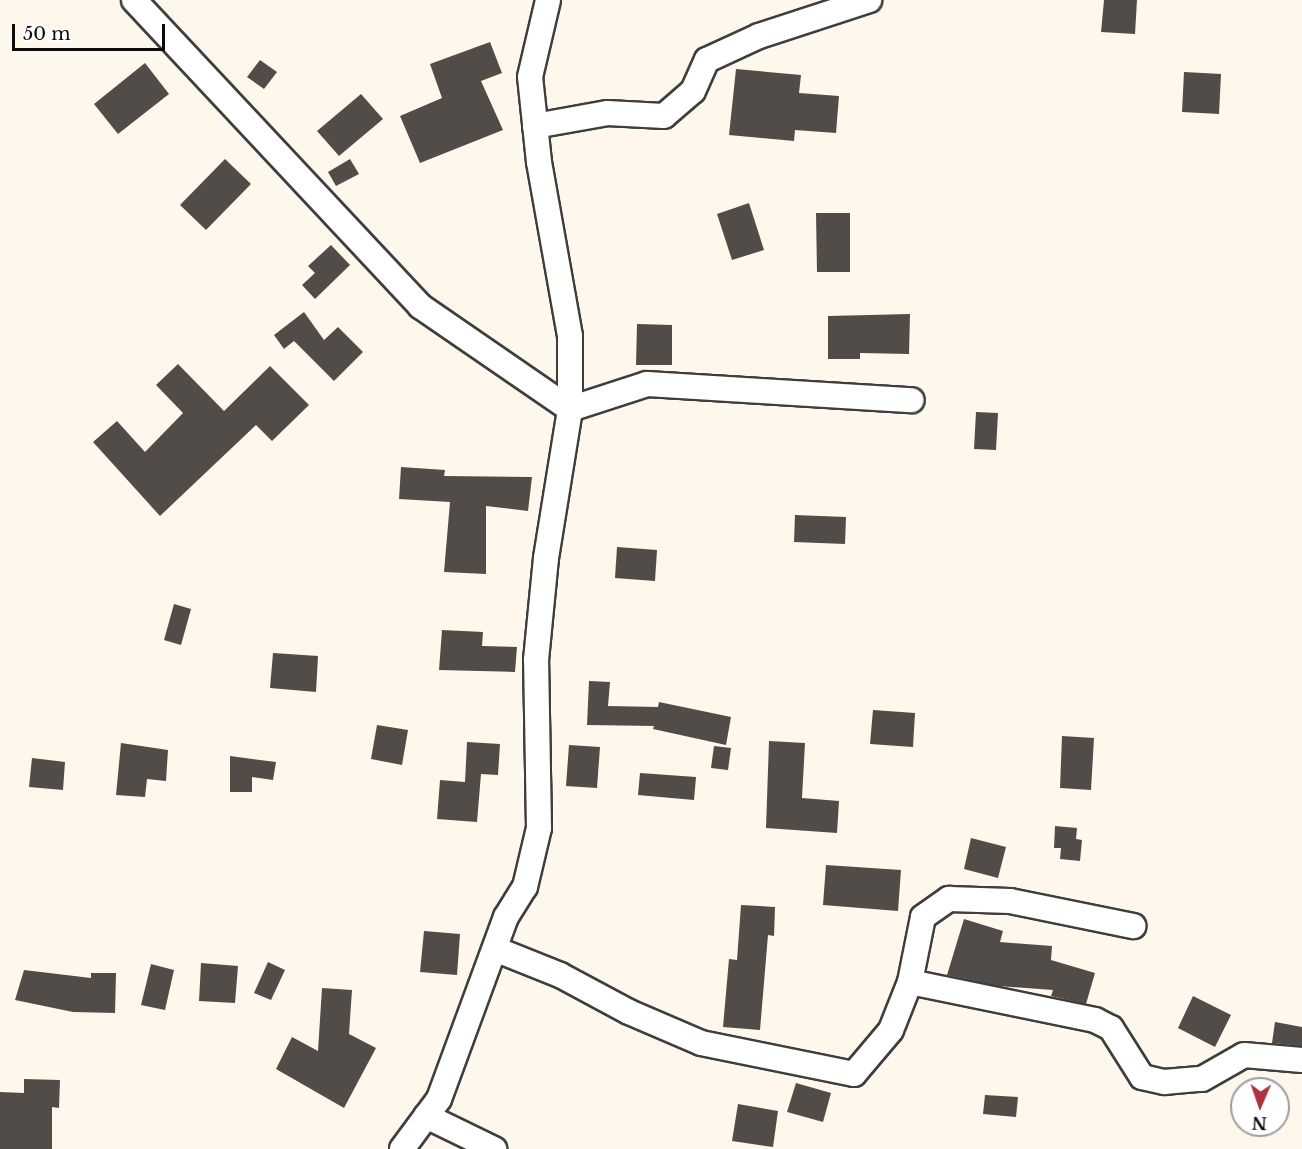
<!DOCTYPE html>
<style>
body{margin:0}
#map{position:relative;width:1302px;height:1149px;overflow:hidden;background:#fdf8eb;font-family:"Libre Baskerville",serif}
div>[style]{position:absolute}
.building>*{inset:0;background:#524c49}
.roads{filter:drop-shadow(2px 0 #3e3e3e) drop-shadow(-2px 0 #3e3e3e) drop-shadow(0 2px #3e3e3e) drop-shadow(0 -2px #3e3e3e)}
.street>*{height:24px;margin:-12px;padding:0 12px;transform-origin:12px;border-radius:12px;background:#fff}
span{translate:-50% -50%;white-space:nowrap;text-align:center;line-height:1.15;-webkit-text-stroke:6px #fff;paint-order:stroke}
.north{position:absolute;left:1230px;top:1077px;width:60px;height:60px;box-sizing:border-box;background:#fff;border:2px solid #9d9d9d;border-radius:50%;rotate:182deg;font-size:16px;font-weight:700;line-height:24px;text-align:center;color:#0b0b0b}
.north::after{content:'';display:block;margin:auto;width:21px;height:27px;background:#ac323f;clip-path:polygon(50% 0,100% 100%,50% 72%,0 100%)}
.scale{position:absolute;left:12px;top:24px;width:153px;height:27px;box-sizing:border-box;border:3px solid #0b0b0b;border-top:0;padding-left:8px;font-size:18px;line-height:21px;white-space:nowrap;color:#0b0b0b;-webkit-text-stroke:4px #fff;paint-order:stroke}
</style>
<div id="map">
<div class="building">
<div style="clip-path:polygon(1104px 0,1137px 0,1135px 34px,1101px 32px)"></div>
<div style="clip-path:polygon(490px 42px,502px 73px,481px 81px,503px 130px,420px 163px,400px 116px,442px 98px,430px 64px)"></div>
<div style="clip-path:polygon(260px 60px,277px 72px,264px 89px,247px 77px)"></div>
<div style="clip-path:polygon(145px 63px,169px 94px,118px 134px,94px 104px)"></div>
<div style="clip-path:polygon(736px 69px,801px 75px,799px 93px,839px 96px,836px 133px,795px 130px,794px 141px,729px 135px)"></div>
<div style="clip-path:polygon(1184px 72px,1221px 74px,1219px 114px,1182px 112px)"></div>
<div style="clip-path:polygon(361px 94px,383px 119px,339px 156px,317px 131px)"></div>
<div style="clip-path:polygon(225px 159px,251px 184px,206px 230px,180px 205px)"></div>
<div style="clip-path:polygon(350px 159px,359px 174px,336px 186px,328px 172px)"></div>
<div style="clip-path:polygon(749px 203px,764px 250px,732px 260px,717px 214px)"></div>
<div style="clip-path:polygon(816px 213px,850px 213px,850px 272px,817px 272px)"></div>
<div style="clip-path:polygon(331px 245px,350px 265px,315px 299px,302px 285px,315px 273px,308px 266px)"></div>
<div style="clip-path:polygon(304px 312px,324px 340px,338px 327px,363px 352px,334px 381px,294px 341px,284px 349px,274px 335px)"></div>
<div style="clip-path:polygon(910px 314px,909px 354px,860px 353px,860px 359px,828px 359px,828px 316px)"></div>
<div style="clip-path:polygon(637px 324px,672px 325px,672px 365px,636px 365px)"></div>
<div style="clip-path:polygon(178px 364px,224px 411px,270px 366px,309px 405px,272px 441px,256px 425px,160px 516px,93px 442px,117px 421px,145px 452px,183px 413px,156px 385px)"></div>
<div style="clip-path:polygon(976px 412px,998px 413px,996px 450px,974px 449px)"></div>
<div style="clip-path:polygon(401px 467px,445px 470px,444px 476px,532px 477px,528px 511px,486px 506px,486px 574px,444px 572px,450px 502px,399px 499px)"></div>
<div style="clip-path:polygon(795px 515px,846px 517px,845px 544px,794px 542px)"></div>
<div style="clip-path:polygon(617px 547px,657px 550px,655px 581px,615px 578px)"></div>
<div style="clip-path:polygon(174px 604px,191px 609px,181px 645px,164px 640px)"></div>
<div style="clip-path:polygon(442px 630px,483px 632px,482px 646px,517px 647px,515px 672px,439px 670px)"></div>
<div style="clip-path:polygon(273px 653px,318px 656px,316px 692px,270px 688px)"></div>
<div style="clip-path:polygon(589px 681px,610px 682px,608px 706px,658px 707px,659px 702px,731px 717px,726px 745px,653px 729px,654px 726px,587px 725px)"></div>
<div style="clip-path:polygon(873px 710px,915px 713px,913px 747px,870px 744px)"></div>
<div style="clip-path:polygon(377px 725px,408px 730px,402px 765px,371px 759px)"></div>
<div style="clip-path:polygon(1062px 736px,1094px 738px,1091px 790px,1060px 788px)"></div>
<div style="clip-path:polygon(769px 741px,805px 743px,802px 798px,839px 801px,837px 833px,766px 828px)"></div>
<div style="clip-path:polygon(467px 742px,500px 744px,498px 775px,481px 774px,477px 822px,437px 819px,440px 780px,465px 782px)"></div>
<div style="clip-path:polygon(121px 743px,168px 750px,166px 781px,147px 779px,145px 797px,116px 795px)"></div>
<div style="clip-path:polygon(569px 745px,600px 747px,597px 788px,566px 786px)"></div>
<div style="clip-path:polygon(714px 746px,731px 748px,728px 770px,711px 768px)"></div>
<div style="clip-path:polygon(230px 756px,276px 762px,273px 780px,252px 777px,252px 792px,230px 792px)"></div>
<div style="clip-path:polygon(32px 758px,65px 762px,63px 790px,29px 787px)"></div>
<div style="clip-path:polygon(640px 773px,696px 777px,694px 800px,638px 795px)"></div>
<div style="clip-path:polygon(1055px 826px,1077px 828px,1076px 839px,1082px 840px,1080px 861px,1060px 859px,1061px 848px,1054px 848px)"></div>
<div style="clip-path:polygon(971px 838px,1006px 847px,998px 878px,964px 869px)"></div>
<div style="clip-path:polygon(826px 865px,901px 870px,898px 911px,823px 905px)"></div>
<div style="clip-path:polygon(741px 905px,775px 907px,774px 936px,768px 935px,760px 1030px,723px 1027px,729px 959px,737px 960px)"></div>
<div style="clip-path:polygon(964px 919px,1003px 931px,1000px 942px,1052px 946px,1051px 960px,1095px 973px,1086px 1004px,1051px 996px,1053px 990px,998px 986px,947px 975px)"></div>
<div style="clip-path:polygon(424px 931px,460px 934px,457px 975px,420px 972px)"></div>
<div style="clip-path:polygon(268px 962px,285px 970px,271px 1000px,254px 993px)"></div>
<div style="clip-path:polygon(201px 963px,238px 966px,235px 1003px,199px 1001px)"></div>
<div style="clip-path:polygon(151px 964px,174px 970px,165px 1010px,141px 1005px)"></div>
<div style="clip-path:polygon(24px 970px,91px 978px,91px 973px,116px 973px,115px 1013px,73px 1012px,15px 1000px)"></div>
<div style="clip-path:polygon(322px 988px,352px 990px,349px 1034px,376px 1048px,344px 1108px,276px 1069px,292px 1037px,318px 1051px)"></div>
<div style="clip-path:polygon(1193px 996px,1231px 1015px,1215px 1047px,1178px 1028px)"></div>
<div style="clip-path:polygon(1275px 1022px,1302px 1027px,1302px 1046px,1272px 1043px)"></div>
<div style="clip-path:polygon(24px 1079px,60px 1080px,59px 1108px,52px 1107px,52px 1149px,0 1149px,0 1092px,24px 1093px)"></div>
<div style="clip-path:polygon(796px 1083px,831px 1093px,823px 1122px,787px 1112px)"></div>
<div style="clip-path:polygon(985px 1095px,1018px 1097px,1016px 1117px,983px 1114px)"></div>
<div style="clip-path:polygon(738px 1104px,778px 1111px,773px 1147px,732px 1141px)"></div>
</div>
<div class="roads">
<div class="street">
<div style="left:134px;top:0;width:419px;rotate:46.9deg"></div>
<div style="left:420px;top:306px;width:182px;rotate:34.5deg"></div>
<div style="left:570px;top:409px;width:81px;rotate:-18deg"></div>
<div style="left:647px;top:384px;width:265px;rotate:3.5deg"></div>
<div style="left:535px;top:126px;width:73px;rotate:-10.2deg"></div>
<div style="left:607px;top:113px;width:57px;rotate:3deg"></div>
<div style="left:664px;top:116px;width:38px;rotate:-41deg"></div>
<div style="left:693px;top:91px;width:34px;rotate:-66deg"></div>
<div style="left:707px;top:60px;width:57px;rotate:-24.8deg"></div>
<div style="left:759px;top:36px;width:116px;rotate:-18.1deg"></div>
<div style="left:495px;top:949px;width:70px;rotate:21.8deg"></div>
<div style="left:560px;top:975px;width:78px;rotate:28.2deg"></div>
<div style="left:629px;top:1012px;width:78px;rotate:23.3deg"></div>
<div style="left:701px;top:1043px;width:156px;rotate:11.5deg"></div>
<div style="left:854px;top:1074px;width:57px;rotate:-49.9deg"></div>
<div style="left:891px;top:1030px;width:52px;rotate:-68.4deg"></div>
<div style="left:910px;top:982px;width:189px;rotate:11.6deg"></div>
<div style="left:1095px;top:1020px;width:18px;rotate:27deg"></div>
<div style="left:1111px;top:1028px;width:58px;rotate:57.7deg"></div>
<div style="left:1142px;top:1077px;width:23px;rotate:13deg"></div>
<div style="left:1164px;top:1082px;width:38px;rotate:-5deg"></div>
<div style="left:1202px;top:1079px;width:48px;rotate:-29.7deg"></div>
<div style="left:1244px;top:1055px;width:58px;rotate:4.9deg"></div>
<div style="left:910px;top:982px;width:66px;rotate:-78.7deg"></div>
<div style="left:923px;top:917px;width:32px;rotate:-35deg"></div>
<div style="left:949px;top:899px;width:61px;rotate:1.9deg"></div>
<div style="left:1010px;top:901px;width:126px;rotate:11.5deg"></div>
<div style="left:426px;top:1116px;width:76px;rotate:25.9deg"></div>
<div style="left:402px;top:1149px;width:62px;rotate:-53.5deg"></div>
<div style="left:439px;top:1099px;width:194px;rotate:-69.8deg"></div>
<div style="left:506px;top:917px;width:36px;rotate:-58deg"></div>
<div style="left:525px;top:887px;width:61px;rotate:-76.7deg"></div>
<div style="left:539px;top:828px;width:168px;rotate:-91deg"></div>
<div style="left:536px;top:660px;width:102px;rotate:-84.4deg"></div>
<div style="left:546px;top:558px;width:151px;rotate:-80.8deg"></div>
<div style="left:570px;top:409px;width:73px;rotate:-90deg"></div>
<div style="left:570px;top:336px;width:177px;rotate:-100.1deg"></div>
<div style="left:539px;top:162px;width:85px;rotate:-96deg"></div>
<div style="left:530px;top:77px;width:79px;rotate:-76.8deg"></div>
</div>
</div>
<div class="north">N</div>
<div class="scale">50 m</div>
</div>
